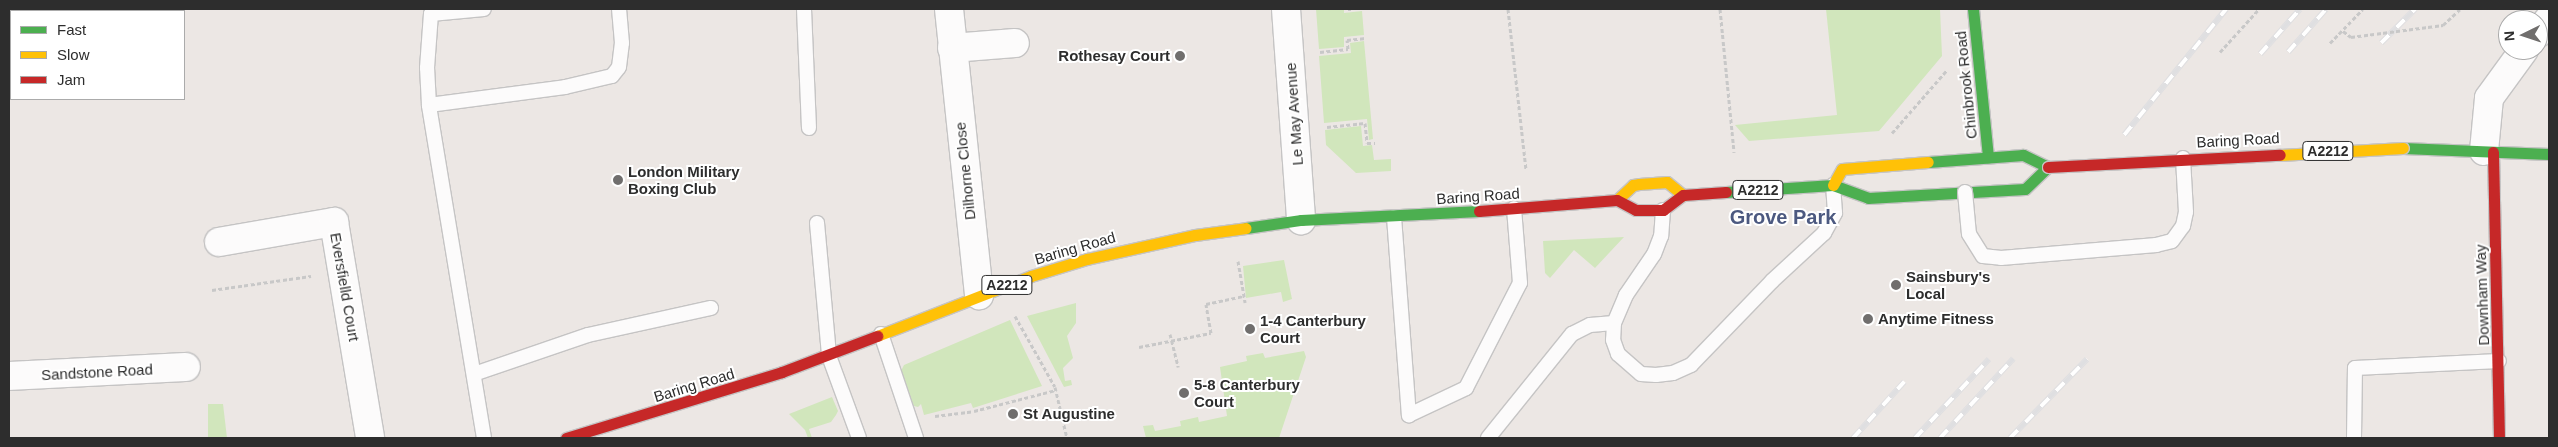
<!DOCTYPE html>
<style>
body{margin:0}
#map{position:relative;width:2558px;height:447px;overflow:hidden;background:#ece7e4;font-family:Helvetica,sans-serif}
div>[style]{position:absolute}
.green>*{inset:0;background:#d1e6bc}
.path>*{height:3px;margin-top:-1.5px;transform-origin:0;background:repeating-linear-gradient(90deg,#c8c8c8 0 4px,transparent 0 6.5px)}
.roads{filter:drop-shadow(1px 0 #c5c4c4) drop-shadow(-1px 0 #c5c4c4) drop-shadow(0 1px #c5c4c4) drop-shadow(0 -1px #c5c4c4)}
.lane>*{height:14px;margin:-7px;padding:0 7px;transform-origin:7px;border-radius:7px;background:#fcfbfb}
.street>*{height:28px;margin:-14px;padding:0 14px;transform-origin:14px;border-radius:14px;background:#fcfbfb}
.fast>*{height:11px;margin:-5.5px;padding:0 5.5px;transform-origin:5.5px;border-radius:5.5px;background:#4caf50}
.slow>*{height:11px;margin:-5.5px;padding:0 5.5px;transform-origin:5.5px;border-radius:5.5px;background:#ffc107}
.jam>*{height:11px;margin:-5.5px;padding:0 5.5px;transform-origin:5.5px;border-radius:5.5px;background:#c62828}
.rail>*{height:5.5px;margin-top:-2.75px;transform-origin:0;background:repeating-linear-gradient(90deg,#fff 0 11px,#dfdfe1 0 22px);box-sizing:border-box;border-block:1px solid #dfdfe1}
.path-bridge>*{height:3px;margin-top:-1.5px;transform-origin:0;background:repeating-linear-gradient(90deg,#c8c8c8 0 4px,transparent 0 6.5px)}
.bridges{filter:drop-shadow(1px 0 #c5c4c4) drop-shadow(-1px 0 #c5c4c4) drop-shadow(0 1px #c5c4c4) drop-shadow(0 -1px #c5c4c4)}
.lane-bridge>*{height:14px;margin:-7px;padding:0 7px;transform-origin:7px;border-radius:7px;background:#fcfbfb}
.slow-bridge>*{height:11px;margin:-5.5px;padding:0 5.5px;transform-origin:5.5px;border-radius:5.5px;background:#ffc107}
.jam-bridge>*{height:11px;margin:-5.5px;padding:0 5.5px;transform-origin:5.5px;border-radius:5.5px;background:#c62828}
.dots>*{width:14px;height:14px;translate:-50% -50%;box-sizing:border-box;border:2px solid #fff;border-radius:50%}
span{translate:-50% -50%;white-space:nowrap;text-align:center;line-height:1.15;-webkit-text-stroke:4px #fff;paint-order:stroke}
.shield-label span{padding:1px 4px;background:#fff;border:1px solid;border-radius:4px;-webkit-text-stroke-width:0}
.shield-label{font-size:14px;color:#2d2d2d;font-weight:700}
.poi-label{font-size:15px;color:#2d2d2d;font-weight:700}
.right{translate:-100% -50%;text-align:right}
.left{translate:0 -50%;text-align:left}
.street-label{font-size:15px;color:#2d2d2d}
.district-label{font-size:20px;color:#4c5980;font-weight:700}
.frame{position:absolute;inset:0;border:10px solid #2d2d2d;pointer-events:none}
.legend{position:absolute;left:10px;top:10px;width:175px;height:90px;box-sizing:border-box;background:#fff;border:1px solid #ababab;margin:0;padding:6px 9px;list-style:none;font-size:15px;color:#2d2d2d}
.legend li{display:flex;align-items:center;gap:10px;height:25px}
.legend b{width:25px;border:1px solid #ababab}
.north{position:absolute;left:2498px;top:10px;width:50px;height:50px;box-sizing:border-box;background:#fff;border:1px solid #ababab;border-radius:50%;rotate:266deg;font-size:14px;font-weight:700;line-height:20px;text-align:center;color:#2d2d2d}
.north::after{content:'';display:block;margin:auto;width:18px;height:22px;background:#706e6d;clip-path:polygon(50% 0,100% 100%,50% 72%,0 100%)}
</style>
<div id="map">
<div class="green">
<div style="clip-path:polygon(1316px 9px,1344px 9px,1344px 13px,1362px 11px,1364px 35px,1344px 37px,1344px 47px,1319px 49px)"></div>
<div style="clip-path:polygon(1826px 9px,1940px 9px,1942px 56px,1879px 131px,1749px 141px,1735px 125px,1837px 115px)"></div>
<div style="clip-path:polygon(1364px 41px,1373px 139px,1369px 140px,1367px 119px,1324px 123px,1319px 56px,1351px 53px,1350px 43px)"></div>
<div style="clip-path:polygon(1361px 126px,1363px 146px,1372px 145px,1374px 160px,1391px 159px,1391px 171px,1356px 173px,1326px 145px,1325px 130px)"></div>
<div style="clip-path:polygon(1624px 237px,1595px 268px,1574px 250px,1550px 278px,1545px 273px,1543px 241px)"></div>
<div style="clip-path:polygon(1284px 260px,1292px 299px,1283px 302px,1281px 292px,1246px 298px,1243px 266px)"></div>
<div style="clip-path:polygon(1076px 303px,1076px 323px,1067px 336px,1073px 358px,1063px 368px,1065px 381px,1071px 380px,1072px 385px,1064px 387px,1027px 316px)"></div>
<div style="clip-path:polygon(1010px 320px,1042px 386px,973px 408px,971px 403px,924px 415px,921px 404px,918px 407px,914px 406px,900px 373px,904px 365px)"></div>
<div style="clip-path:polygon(1304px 351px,1306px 357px,1279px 438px,1146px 438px,1143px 426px,1153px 425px,1155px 431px,1181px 426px,1180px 421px,1198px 417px,1199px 422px,1227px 416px,1220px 367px,1247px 361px,1246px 356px,1263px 353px,1265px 358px)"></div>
<div style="clip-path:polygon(832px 397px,838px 411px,836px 415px,831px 422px,809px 429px,812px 438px,808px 438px,805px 430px,789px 414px)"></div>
<div style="clip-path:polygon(208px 404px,223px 404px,227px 438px,208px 438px)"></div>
</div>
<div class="path">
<div style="left:1348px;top:9px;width:3px"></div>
<div style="left:1508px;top:9px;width:162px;rotate:83.6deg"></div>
<div style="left:1720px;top:9px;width:144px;rotate:84.4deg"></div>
<div style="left:2330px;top:43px;width:47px;rotate:-45.9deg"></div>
<div style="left:1320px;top:52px;width:28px;rotate:-6deg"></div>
<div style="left:1348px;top:49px;width:9px;rotate:-96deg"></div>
<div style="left:1347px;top:40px;width:19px;rotate:-6deg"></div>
<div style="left:2220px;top:52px;width:58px;rotate:-47.8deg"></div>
<div style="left:1327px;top:127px;width:38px;rotate:-6deg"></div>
<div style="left:1365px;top:123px;width:20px;rotate:84deg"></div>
<div style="left:1367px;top:143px;width:8px"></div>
<div style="left:1892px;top:133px;width:84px;rotate:-48.9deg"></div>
<div style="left:1238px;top:261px;width:42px;rotate:80.3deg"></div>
<div style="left:212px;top:290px;width:100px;rotate:-8deg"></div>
<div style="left:1015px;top:316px;width:81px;rotate:60.6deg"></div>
<div style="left:1055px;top:387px;width:52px;rotate:76.8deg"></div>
<div style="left:1170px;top:334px;width:34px;rotate:76deg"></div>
<div style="left:1139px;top:347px;width:73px;rotate:-11deg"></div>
<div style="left:1211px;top:333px;width:29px;rotate:-100deg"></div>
<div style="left:1206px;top:304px;width:39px;rotate:-12deg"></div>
<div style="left:935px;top:416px;width:39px;rotate:-7deg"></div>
<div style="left:974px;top:411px;width:85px;rotate:-14.4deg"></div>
</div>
<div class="roads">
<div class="lane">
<div style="left:97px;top:9px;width:2px;rotate:90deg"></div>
<div style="left:804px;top:9px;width:119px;rotate:87.6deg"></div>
<div style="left:429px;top:105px;width:137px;rotate:-7.5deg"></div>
<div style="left:565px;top:87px;width:48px;rotate:-13.2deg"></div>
<div style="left:612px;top:76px;width:11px;rotate:-52deg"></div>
<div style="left:619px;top:67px;width:24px;rotate:-83deg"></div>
<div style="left:622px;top:43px;width:34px;rotate:-95deg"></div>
<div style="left:1663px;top:210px;width:26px;rotate:94deg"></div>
<div style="left:1661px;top:236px;width:19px;rotate:111deg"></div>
<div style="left:1654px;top:254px;width:50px;rotate:124.3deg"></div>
<div style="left:1626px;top:295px;width:30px;rotate:113deg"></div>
<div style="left:1614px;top:323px;width:17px;rotate:93deg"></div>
<div style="left:1613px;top:340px;width:15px;rotate:70deg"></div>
<div style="left:1618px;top:354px;width:30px;rotate:41deg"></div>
<div style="left:1641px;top:374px;width:15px;rotate:4deg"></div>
<div style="left:1656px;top:375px;width:17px;rotate:-7deg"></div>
<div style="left:1673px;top:373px;width:20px;rotate:-24deg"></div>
<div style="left:1691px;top:365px;width:117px;rotate:-46deg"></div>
<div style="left:1772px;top:281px;width:71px;rotate:-42.7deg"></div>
<div style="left:1824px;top:233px;width:23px;rotate:-61deg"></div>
<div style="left:1835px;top:213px;width:28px;rotate:-94deg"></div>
<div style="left:1394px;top:217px;width:199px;rotate:85.7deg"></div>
<div style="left:1409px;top:415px;width:63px;rotate:-25.3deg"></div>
<div style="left:1466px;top:388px;width:118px;rotate:-62.8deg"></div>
<div style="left:1520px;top:283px;width:75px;rotate:-94.6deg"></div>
<div style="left:817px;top:223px;width:134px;rotate:84.8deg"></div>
<div style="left:829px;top:356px;width:87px;rotate:69.9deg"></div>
<div style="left:881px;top:334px;width:110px;rotate:71.4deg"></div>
<div style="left:474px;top:374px;width:120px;rotate:-18.9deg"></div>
<div style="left:588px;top:335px;width:126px;rotate:-12.4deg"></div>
<div style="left:484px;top:438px;width:338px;rotate:-99.4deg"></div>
<div style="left:429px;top:105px;width:37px;rotate:-93deg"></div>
<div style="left:427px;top:68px;width:54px;rotate:-85.8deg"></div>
<div style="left:431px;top:14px;width:53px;rotate:-5.4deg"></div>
<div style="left:1488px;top:438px;width:134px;rotate:-51.1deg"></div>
<div style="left:1572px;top:334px;width:20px;rotate:-27deg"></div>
<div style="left:1590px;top:325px;width:24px;rotate:-5deg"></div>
<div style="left:2354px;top:438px;width:70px;rotate:-89.2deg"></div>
<div style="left:2355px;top:368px;width:144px;rotate:-2.8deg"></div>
</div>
<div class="street">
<div style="left:949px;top:9px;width:288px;rotate:84deg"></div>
<div style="left:1286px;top:9px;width:212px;rotate:85.9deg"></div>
<div style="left:2538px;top:33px;width:18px;rotate:-52deg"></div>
<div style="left:952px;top:48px;width:63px;rotate:-4.5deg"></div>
<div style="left:2484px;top:151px;width:53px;rotate:-84.6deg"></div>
<div style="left:2489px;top:98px;width:59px;rotate:-53.9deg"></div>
<div style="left:219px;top:242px;width:117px;rotate:-9.9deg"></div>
<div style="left:334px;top:222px;width:219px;rotate:80.5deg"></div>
<div style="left:9px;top:376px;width:177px;rotate:-2.9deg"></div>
</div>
<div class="fast">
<div style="left:1973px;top:9px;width:149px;rotate:84.2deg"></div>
<div style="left:2403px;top:148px;width:146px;rotate:2.4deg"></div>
<div style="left:1726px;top:192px;width:107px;rotate:-3.7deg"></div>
<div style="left:1833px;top:185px;width:37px;rotate:20deg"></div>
<div style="left:1868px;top:198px;width:157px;rotate:-3.3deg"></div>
<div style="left:2025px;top:189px;width:32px;rotate:-44deg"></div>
<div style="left:2048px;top:167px;width:28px;rotate:-154deg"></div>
<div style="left:2023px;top:155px;width:95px;rotate:175.8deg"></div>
<div style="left:1246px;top:228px;width:56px;rotate:-8.3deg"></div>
<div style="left:1301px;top:220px;width:178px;rotate:-2.9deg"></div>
</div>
<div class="slow">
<div style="left:1833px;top:185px;width:18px;rotate:-61deg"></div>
<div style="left:1842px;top:169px;width:86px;rotate:-4.7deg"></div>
<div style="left:1617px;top:200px;width:22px;rotate:-43deg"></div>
<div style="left:1633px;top:185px;width:6px;rotate:-9deg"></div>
<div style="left:1639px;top:184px;width:28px;rotate:-4deg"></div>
<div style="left:1667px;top:182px;width:21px;rotate:39deg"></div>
<div style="left:877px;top:336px;width:165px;rotate:-21.3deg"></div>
<div style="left:1031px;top:276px;width:59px;rotate:-16.9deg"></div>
<div style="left:1087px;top:259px;width:111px;rotate:-12.5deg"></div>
<div style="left:1195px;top:235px;width:51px;rotate:-7.8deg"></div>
</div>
<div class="jam">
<div style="left:2493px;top:152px;width:286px;rotate:88.8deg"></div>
<div style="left:1479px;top:211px;width:138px;rotate:-4.6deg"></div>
<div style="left:1617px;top:200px;width:21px;rotate:28deg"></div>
<div style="left:1636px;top:210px;width:27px"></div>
<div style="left:1663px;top:210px;width:25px;rotate:-37deg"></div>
<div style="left:1683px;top:195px;width:43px;rotate:-4deg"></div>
<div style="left:566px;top:438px;width:226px;rotate:-17deg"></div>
<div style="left:782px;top:372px;width:102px;rotate:-20.8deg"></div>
</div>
</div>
<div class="rail">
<div style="left:2381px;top:43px;width:48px;rotate:-45deg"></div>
<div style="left:2288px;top:52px;width:57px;rotate:-48.5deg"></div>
<div style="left:2260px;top:54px;width:60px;rotate:-48.4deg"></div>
<div style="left:2124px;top:135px;width:162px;rotate:-51deg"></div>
<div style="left:1853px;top:438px;width:76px;rotate:-47.7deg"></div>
<div style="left:1915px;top:438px;width:108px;rotate:-46.9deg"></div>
<div style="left:1940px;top:438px;width:108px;rotate:-47.3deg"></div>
<div style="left:2010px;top:438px;width:110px;rotate:-45.7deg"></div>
</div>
<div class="path-bridge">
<div style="left:2343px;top:31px;width:10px;rotate:37deg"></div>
<div style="left:2351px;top:37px;width:93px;rotate:-7.4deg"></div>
<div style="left:2443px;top:25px;width:23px;rotate:-43deg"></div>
</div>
<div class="bridges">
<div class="lane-bridge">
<div style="left:1965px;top:192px;width:42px;rotate:84.6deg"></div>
<div style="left:1969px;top:234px;width:26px;rotate:58deg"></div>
<div style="left:1983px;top:256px;width:18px;rotate:6deg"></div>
<div style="left:2001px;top:258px;width:156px;rotate:-4.8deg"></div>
<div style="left:2156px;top:245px;width:16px;rotate:-14deg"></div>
<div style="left:2172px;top:241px;width:19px;rotate:-54deg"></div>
<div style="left:2183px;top:226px;width:14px;rotate:-78deg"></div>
<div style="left:2186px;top:212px;width:54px;rotate:-93.2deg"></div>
</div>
<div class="slow-bridge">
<div style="left:2280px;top:155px;width:123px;rotate:-3.3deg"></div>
</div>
<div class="jam-bridge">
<div style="left:2048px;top:167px;width:232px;rotate:-3deg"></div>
</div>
</div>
<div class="dots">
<div style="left:1180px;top:56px;background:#706e6d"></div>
<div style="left:618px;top:180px;background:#706e6d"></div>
<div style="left:1896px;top:285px;background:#706e6d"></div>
<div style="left:1868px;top:319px;background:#706e6d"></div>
<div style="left:1250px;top:329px;background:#706e6d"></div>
<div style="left:1184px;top:393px;background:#706e6d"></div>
<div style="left:1013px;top:414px;background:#706e6d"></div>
</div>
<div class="shield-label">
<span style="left:2328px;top:151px">A2212</span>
<span style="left:1758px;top:190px">A2212</span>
<span style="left:1007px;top:285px">A2212</span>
</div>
<div class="poi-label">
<span class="right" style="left:1170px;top:56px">Rothesay Court</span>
<span class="left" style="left:628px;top:180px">London Military<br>Boxing Club</span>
<span class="left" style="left:1906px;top:285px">Sainsbury's<br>Local</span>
<span class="left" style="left:1878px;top:319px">Anytime Fitness</span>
<span class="left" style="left:1260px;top:329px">1-4 Canterbury<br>Court</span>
<span class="left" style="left:1194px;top:393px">5-8 Canterbury<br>Court</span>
<span class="left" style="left:1023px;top:414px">St Augustine</span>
</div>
<div class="street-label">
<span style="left:1966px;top:85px;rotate:-96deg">Chinbrook Road</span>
<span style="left:1294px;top:114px;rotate:-94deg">Le May Avenue</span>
<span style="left:2238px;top:140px;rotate:-3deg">Baring Road</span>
<span style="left:965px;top:171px;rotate:-96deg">Dilhorne Close</span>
<span style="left:1478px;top:196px;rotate:-4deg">Baring Road</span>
<span style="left:1075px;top:248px;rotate:-16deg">Baring Road</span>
<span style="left:345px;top:287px;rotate:80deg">Eversfielld Court</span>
<span style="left:2482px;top:295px;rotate:-92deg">Downham Way</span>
<span style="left:97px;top:372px;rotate:-3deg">Sandstone Road</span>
<span style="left:694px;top:385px;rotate:-17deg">Baring Road</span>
</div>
<div class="district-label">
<span style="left:1783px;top:217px">Grove Park</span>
</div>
<div class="frame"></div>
<ul class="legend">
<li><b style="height:6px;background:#4caf50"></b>Fast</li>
<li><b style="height:6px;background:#ffc107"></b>Slow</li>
<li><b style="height:6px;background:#c62828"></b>Jam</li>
</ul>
<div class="north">N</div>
</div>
